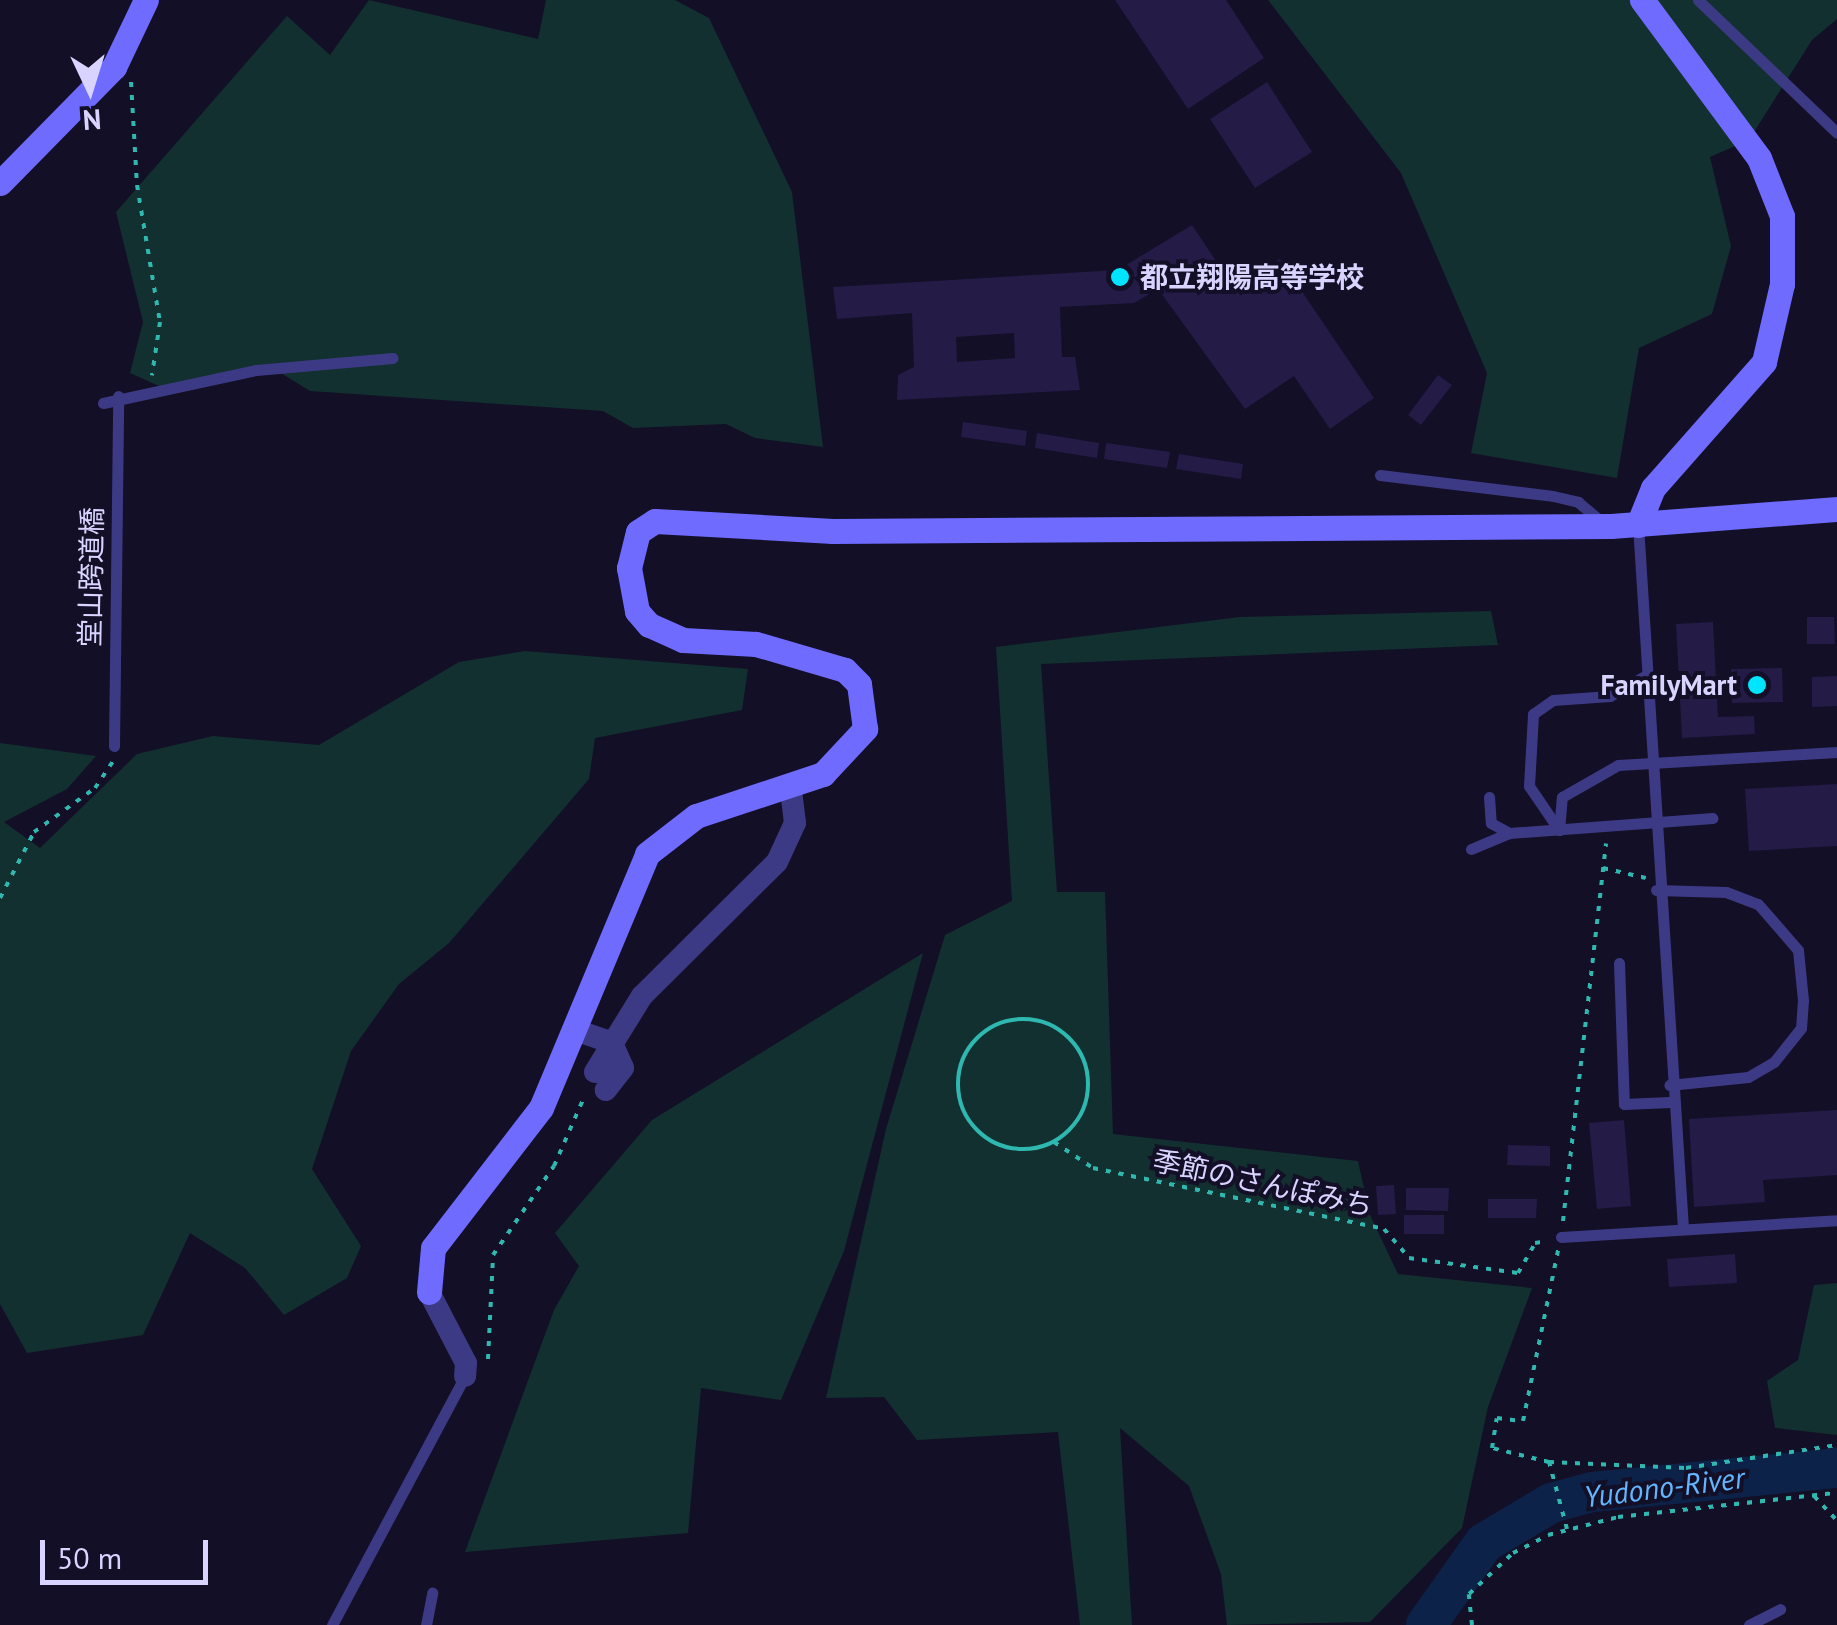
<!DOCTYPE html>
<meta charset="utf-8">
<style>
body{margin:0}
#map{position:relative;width:1837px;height:1625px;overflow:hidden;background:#130f26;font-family:"PT Sans","Noto Sans JP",sans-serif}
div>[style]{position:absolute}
.green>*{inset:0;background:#12302f}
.river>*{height:40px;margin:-20px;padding:0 20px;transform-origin:20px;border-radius:20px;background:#0c2248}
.building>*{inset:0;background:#241b47}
.path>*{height:4px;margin-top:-2px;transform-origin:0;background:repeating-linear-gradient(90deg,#2fb8b0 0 5px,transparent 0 13px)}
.path>.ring{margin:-2px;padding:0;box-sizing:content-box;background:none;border:4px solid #2fb8b0;border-radius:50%}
.lane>*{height:11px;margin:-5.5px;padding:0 5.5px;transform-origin:5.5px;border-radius:5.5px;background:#3d3a85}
.street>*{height:22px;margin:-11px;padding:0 11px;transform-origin:11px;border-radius:11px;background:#3d3a85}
.secondary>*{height:25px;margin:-12.5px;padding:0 12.5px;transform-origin:12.5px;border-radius:12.5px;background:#6f6bff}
.dots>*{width:28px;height:28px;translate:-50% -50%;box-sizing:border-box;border:5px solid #130f26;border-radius:50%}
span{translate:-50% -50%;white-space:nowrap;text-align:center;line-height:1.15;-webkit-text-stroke:8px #130f26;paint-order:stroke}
.poi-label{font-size:28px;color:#d9d4ff;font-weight:700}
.left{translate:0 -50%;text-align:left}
.right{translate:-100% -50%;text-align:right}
.street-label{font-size:28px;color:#d9d4ff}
.water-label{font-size:30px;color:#62b6ff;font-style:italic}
.north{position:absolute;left:40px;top:40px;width:100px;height:100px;-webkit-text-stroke:8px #130f26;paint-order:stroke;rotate:176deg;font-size:28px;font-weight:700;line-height:40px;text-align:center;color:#d9d4ff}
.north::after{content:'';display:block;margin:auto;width:35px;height:45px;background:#d9d4ff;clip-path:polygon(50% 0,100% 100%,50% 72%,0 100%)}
.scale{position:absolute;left:40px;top:1540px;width:168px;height:45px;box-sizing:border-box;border:5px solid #d9d4ff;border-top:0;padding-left:12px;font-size:30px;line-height:35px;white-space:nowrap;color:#d9d4ff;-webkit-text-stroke:8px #130f26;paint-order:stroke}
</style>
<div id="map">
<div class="green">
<div style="clip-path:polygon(369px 0,538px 39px,546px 0,675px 0,709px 18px,792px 192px,823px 447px,755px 438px,726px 424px,633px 428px,603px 411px,310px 391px,276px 370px,168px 390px,130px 373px,143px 322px,116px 212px,287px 16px,330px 55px)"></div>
<div style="clip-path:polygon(1268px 0,1837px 0,1837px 19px,1812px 40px,1749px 140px,1710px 157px,1731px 246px,1712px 314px,1639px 348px,1617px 478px,1471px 453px,1487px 373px,1401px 173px)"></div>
<div style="clip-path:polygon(1491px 611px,1498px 645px,1041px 664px,1057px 892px,1105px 892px,1113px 1134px,1358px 1161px,1370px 1215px,1398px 1274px,1532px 1288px,1488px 1407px,1462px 1528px,1370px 1622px,1227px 1625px,1221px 1574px,1189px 1486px,1120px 1428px,1132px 1625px,1080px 1625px,1058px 1432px,917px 1440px,884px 1397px,826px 1398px,886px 1129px,945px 935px,1012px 901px,996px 647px,1240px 617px)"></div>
<div style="clip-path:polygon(525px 651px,748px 669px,742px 710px,595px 738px,589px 779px,449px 943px,399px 984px,351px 1051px,312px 1169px,361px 1246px,347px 1278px,284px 1315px,245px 1268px,190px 1233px,143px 1335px,27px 1353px,0 1304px,0 743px,96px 756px,67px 789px,4px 822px,40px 848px,137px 754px,213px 736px,319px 745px,459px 662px)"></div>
<div style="clip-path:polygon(923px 953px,844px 1251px,781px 1400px,701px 1388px,688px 1533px,465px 1552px,554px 1310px,579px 1266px,555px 1233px,652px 1120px)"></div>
<div style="clip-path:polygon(1837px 1283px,1837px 1435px,1775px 1428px,1767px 1381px,1798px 1360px,1814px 1285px)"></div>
</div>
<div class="river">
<div style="left:1426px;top:1625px;width:100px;rotate:-54.7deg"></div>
<div style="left:1484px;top:1543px;width:78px;rotate:-30.8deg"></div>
<div style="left:1551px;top:1503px;width:42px;rotate:-15deg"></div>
<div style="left:1592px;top:1492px;width:246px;rotate:-5.6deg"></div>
</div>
<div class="building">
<div style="clip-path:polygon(1115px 0,1226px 0,1264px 58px,1188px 109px)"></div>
<div style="clip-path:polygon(1267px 82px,1312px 152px,1255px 188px,1210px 119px)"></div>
<div style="clip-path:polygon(evenodd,1192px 225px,1234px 288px,1280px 259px,1374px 398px,1330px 429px,1294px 376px,1245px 409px,1158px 289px,1134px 303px,1060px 307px,1062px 357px,1075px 357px,1080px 390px,897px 400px,898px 375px,914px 367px,912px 313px,837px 319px,833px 287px,1118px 270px,1192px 225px,1014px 333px,1015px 358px,957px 362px,956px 337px,1014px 333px)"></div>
<div style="clip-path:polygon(1438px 375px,1452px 385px,1421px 425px,1408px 415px)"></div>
<div style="clip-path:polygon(963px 422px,1027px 431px,1025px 446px,961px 437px)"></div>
<div style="clip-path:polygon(1037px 433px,1099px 443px,1097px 458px,1035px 448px)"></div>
<div style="clip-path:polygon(1106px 443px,1170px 452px,1167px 468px,1104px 459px)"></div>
<div style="clip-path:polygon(1179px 454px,1243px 464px,1241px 479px,1176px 469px)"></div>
<div style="clip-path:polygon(1807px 617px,1834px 617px,1835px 644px,1807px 644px)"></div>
<div style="clip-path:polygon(1713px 622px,1718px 717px,1754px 716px,1755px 734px,1682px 738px,1676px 624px)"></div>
<div style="clip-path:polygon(1782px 668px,1783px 702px,1732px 703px,1731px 669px)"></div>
<div style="clip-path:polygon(1837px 676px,1837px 706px,1812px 707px,1812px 677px)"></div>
<div style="clip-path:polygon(1837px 784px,1837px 846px,1749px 851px,1745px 789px)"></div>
<div style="clip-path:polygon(1837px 1110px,1837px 1175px,1763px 1180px,1765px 1202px,1694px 1207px,1689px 1119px)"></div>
<div style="clip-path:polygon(1624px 1120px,1631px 1206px,1597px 1209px,1589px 1123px)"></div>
<div style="clip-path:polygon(1508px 1145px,1550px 1146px,1550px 1166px,1507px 1165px)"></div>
<div style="clip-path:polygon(1394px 1185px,1396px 1214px,1378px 1215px,1376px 1186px)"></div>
<div style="clip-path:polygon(1406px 1188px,1449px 1188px,1448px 1211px,1406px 1210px)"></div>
<div style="clip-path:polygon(1488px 1199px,1537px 1199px,1536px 1218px,1488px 1218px)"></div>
<div style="clip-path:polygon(1404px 1215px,1444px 1215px,1444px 1234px,1404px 1234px)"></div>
<div style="clip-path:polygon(1735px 1254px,1737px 1283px,1669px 1287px,1667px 1259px)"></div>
</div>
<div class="path">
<div style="left:131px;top:82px;width:103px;rotate:86.7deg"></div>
<div style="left:137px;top:185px;width:139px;rotate:80.5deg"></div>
<div style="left:160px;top:322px;width:54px;rotate:98.6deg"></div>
<div style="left:1603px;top:868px;width:44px;rotate:13.1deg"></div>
<div style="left:0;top:898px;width:74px;rotate:-62.7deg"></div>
<div style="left:34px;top:832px;width:75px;rotate:-35.8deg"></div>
<div style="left:95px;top:788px;width:32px;rotate:-56deg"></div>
<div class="ring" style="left:958px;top:1019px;width:126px;height:126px"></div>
<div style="left:1054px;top:1142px;width:47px;rotate:33.7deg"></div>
<div style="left:1093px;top:1168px;width:297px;rotate:11.8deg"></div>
<div style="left:1384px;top:1229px;width:38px;rotate:49deg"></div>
<div style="left:1409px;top:1258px;width:110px;rotate:7.8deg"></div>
<div style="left:1518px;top:1273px;width:34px;rotate:-60deg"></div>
<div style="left:1535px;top:1243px;width:12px;rotate:-9deg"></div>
<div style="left:1563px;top:1221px;width:380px;rotate:-83.5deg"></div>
<div style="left:488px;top:1359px;width:104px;rotate:-87.2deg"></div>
<div style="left:493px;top:1255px;width:108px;rotate:-55.6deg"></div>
<div style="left:554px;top:1166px;width:77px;rotate:-66.4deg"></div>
<div style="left:1549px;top:1462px;width:59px;rotate:-166.2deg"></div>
<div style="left:1492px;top:1448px;width:30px;rotate:-81deg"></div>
<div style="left:1497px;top:1418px;width:26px;rotate:7deg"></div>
<div style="left:1523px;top:1421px;width:175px;rotate:-78.4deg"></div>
<div style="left:1814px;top:1496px;width:34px;rotate:47deg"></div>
<div style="left:1567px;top:1529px;width:69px;rotate:-105deg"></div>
<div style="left:1549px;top:1462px;width:137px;rotate:2.5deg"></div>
<div style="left:1686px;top:1468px;width:153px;rotate:-8.7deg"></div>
<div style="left:1472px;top:1625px;width:31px;rotate:-96deg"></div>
<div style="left:1469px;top:1594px;width:60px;rotate:-43deg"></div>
<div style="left:1513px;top:1553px;width:39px;rotate:-27deg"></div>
<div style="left:1548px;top:1535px;width:72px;rotate:-14.4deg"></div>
<div style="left:1618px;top:1517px;width:220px;rotate:-6.3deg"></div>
</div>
<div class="lane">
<div style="left:1698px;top:0;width:192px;rotate:43.7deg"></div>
<div style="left:103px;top:403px;width:157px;rotate:-12.2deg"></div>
<div style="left:256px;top:370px;width:137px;rotate:-5deg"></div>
<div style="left:1380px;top:475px;width:174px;rotate:6.9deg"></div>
<div style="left:1553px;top:496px;width:26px;rotate:13deg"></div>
<div style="left:1578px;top:502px;width:31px;rotate:40deg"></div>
<div style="left:1638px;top:525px;width:705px;rotate:86.34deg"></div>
<div style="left:114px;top:746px;width:350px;rotate:-89.3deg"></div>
<div style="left:1489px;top:797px;width:26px;rotate:86deg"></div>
<div style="left:1491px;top:823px;width:21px;rotate:29deg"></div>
<div style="left:1559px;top:830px;width:33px;rotate:-85deg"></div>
<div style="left:1562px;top:797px;width:64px;rotate:-29.7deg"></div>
<div style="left:1618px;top:765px;width:219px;rotate:-3.4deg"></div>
<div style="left:1559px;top:830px;width:53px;rotate:-124.3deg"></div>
<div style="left:1529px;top:786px;width:72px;rotate:-86.8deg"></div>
<div style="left:1533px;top:714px;width:24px;rotate:-35deg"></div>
<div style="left:1553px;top:700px;width:57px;rotate:-4deg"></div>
<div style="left:1610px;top:696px;width:38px;rotate:-30deg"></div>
<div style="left:1471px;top:849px;width:41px;rotate:-22.8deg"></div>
<div style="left:1509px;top:833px;width:204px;rotate:-4.2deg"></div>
<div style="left:1656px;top:890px;width:70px;rotate:1.6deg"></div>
<div style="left:1726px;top:892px;width:34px;rotate:21deg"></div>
<div style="left:1758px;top:904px;width:61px;rotate:49deg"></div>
<div style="left:1798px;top:950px;width:50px;rotate:84.3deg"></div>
<div style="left:1803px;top:1000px;width:28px;rotate:94deg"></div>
<div style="left:1801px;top:1028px;width:43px;rotate:128.5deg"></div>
<div style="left:1774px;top:1062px;width:30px;rotate:150deg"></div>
<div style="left:1748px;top:1077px;width:79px;rotate:174.2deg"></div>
<div style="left:1619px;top:963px;width:141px;rotate:88deg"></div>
<div style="left:1624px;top:1104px;width:46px;rotate:-2.5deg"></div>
<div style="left:1561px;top:1237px;width:277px;rotate:-3.5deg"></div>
<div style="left:332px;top:1625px;width:282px;rotate:-61.9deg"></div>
<div style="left:426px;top:1625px;width:33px;rotate:-79deg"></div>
<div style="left:1749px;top:1625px;width:35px;rotate:-27deg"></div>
</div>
<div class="street">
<div style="left:575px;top:1030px;width:39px;rotate:19deg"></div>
<div style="left:612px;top:1043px;width:27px;rotate:66deg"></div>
<div style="left:623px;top:1068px;width:28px;rotate:128deg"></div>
<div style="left:595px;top:1072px;width:89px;rotate:-58.3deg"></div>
<div style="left:642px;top:996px;width:190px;rotate:-44.8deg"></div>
<div style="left:777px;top:862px;width:43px;rotate:-65.2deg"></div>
<div style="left:795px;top:823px;width:33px;rotate:-97deg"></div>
<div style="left:429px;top:1292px;width:80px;rotate:62.5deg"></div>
<div style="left:466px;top:1363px;width:13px;rotate:94deg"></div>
</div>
<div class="secondary">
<div style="left:0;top:183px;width:163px;rotate:-45.5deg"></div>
<div style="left:114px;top:67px;width:74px;rotate:-64.5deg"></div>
<div style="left:1638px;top:525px;width:40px;rotate:-68deg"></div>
<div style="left:1653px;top:488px;width:168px;rotate:-48.6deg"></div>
<div style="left:1764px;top:362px;width:80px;rotate:-77deg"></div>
<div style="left:1782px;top:284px;width:68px;rotate:-90deg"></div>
<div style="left:1782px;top:216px;width:62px;rotate:-111.6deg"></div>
<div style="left:1759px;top:158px;width:197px;rotate:-126.5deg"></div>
<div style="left:429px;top:1292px;width:44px;rotate:-84.8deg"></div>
<div style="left:433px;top:1248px;width:177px;rotate:-52.4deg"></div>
<div style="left:541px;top:1108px;width:275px;rotate:-67.3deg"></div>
<div style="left:647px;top:854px;width:62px;rotate:-37.8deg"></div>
<div style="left:696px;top:816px;width:134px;rotate:-18.3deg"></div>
<div style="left:823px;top:774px;width:62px;rotate:-47deg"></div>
<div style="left:865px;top:729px;width:45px;rotate:-97.6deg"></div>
<div style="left:859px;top:684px;width:20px;rotate:-135deg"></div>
<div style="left:845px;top:670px;width:93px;rotate:-163.7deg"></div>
<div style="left:756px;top:644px;width:73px;rotate:-176.9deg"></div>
<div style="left:683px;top:640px;width:37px;rotate:-156deg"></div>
<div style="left:649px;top:625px;width:18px;rotate:-131deg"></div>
<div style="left:637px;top:611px;width:44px;rotate:-100.5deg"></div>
<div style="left:629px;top:568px;width:37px;rotate:-76deg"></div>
<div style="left:638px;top:532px;width:20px;rotate:-33deg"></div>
<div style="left:655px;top:521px;width:178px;rotate:3.2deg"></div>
<div style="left:833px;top:531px;width:778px;rotate:-0.37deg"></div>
<div style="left:1611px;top:526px;width:227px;rotate:-4.3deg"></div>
</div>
<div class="dots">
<div style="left:1120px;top:277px;background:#00e5ff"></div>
<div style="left:1757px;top:685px;background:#00e5ff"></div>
</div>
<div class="poi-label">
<span class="left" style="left:1140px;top:277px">都立翔陽高等学校</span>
<span class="right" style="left:1737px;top:685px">FamilyMart</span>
</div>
<div class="street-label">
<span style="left:91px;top:577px;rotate:-89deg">堂山跨道橋</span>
<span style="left:1263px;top:1183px;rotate:12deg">季節のさんぽみち</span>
</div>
<div class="water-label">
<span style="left:1664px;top:1487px;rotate:-7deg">Yudono-River</span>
</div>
<div class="north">N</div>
<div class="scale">50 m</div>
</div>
